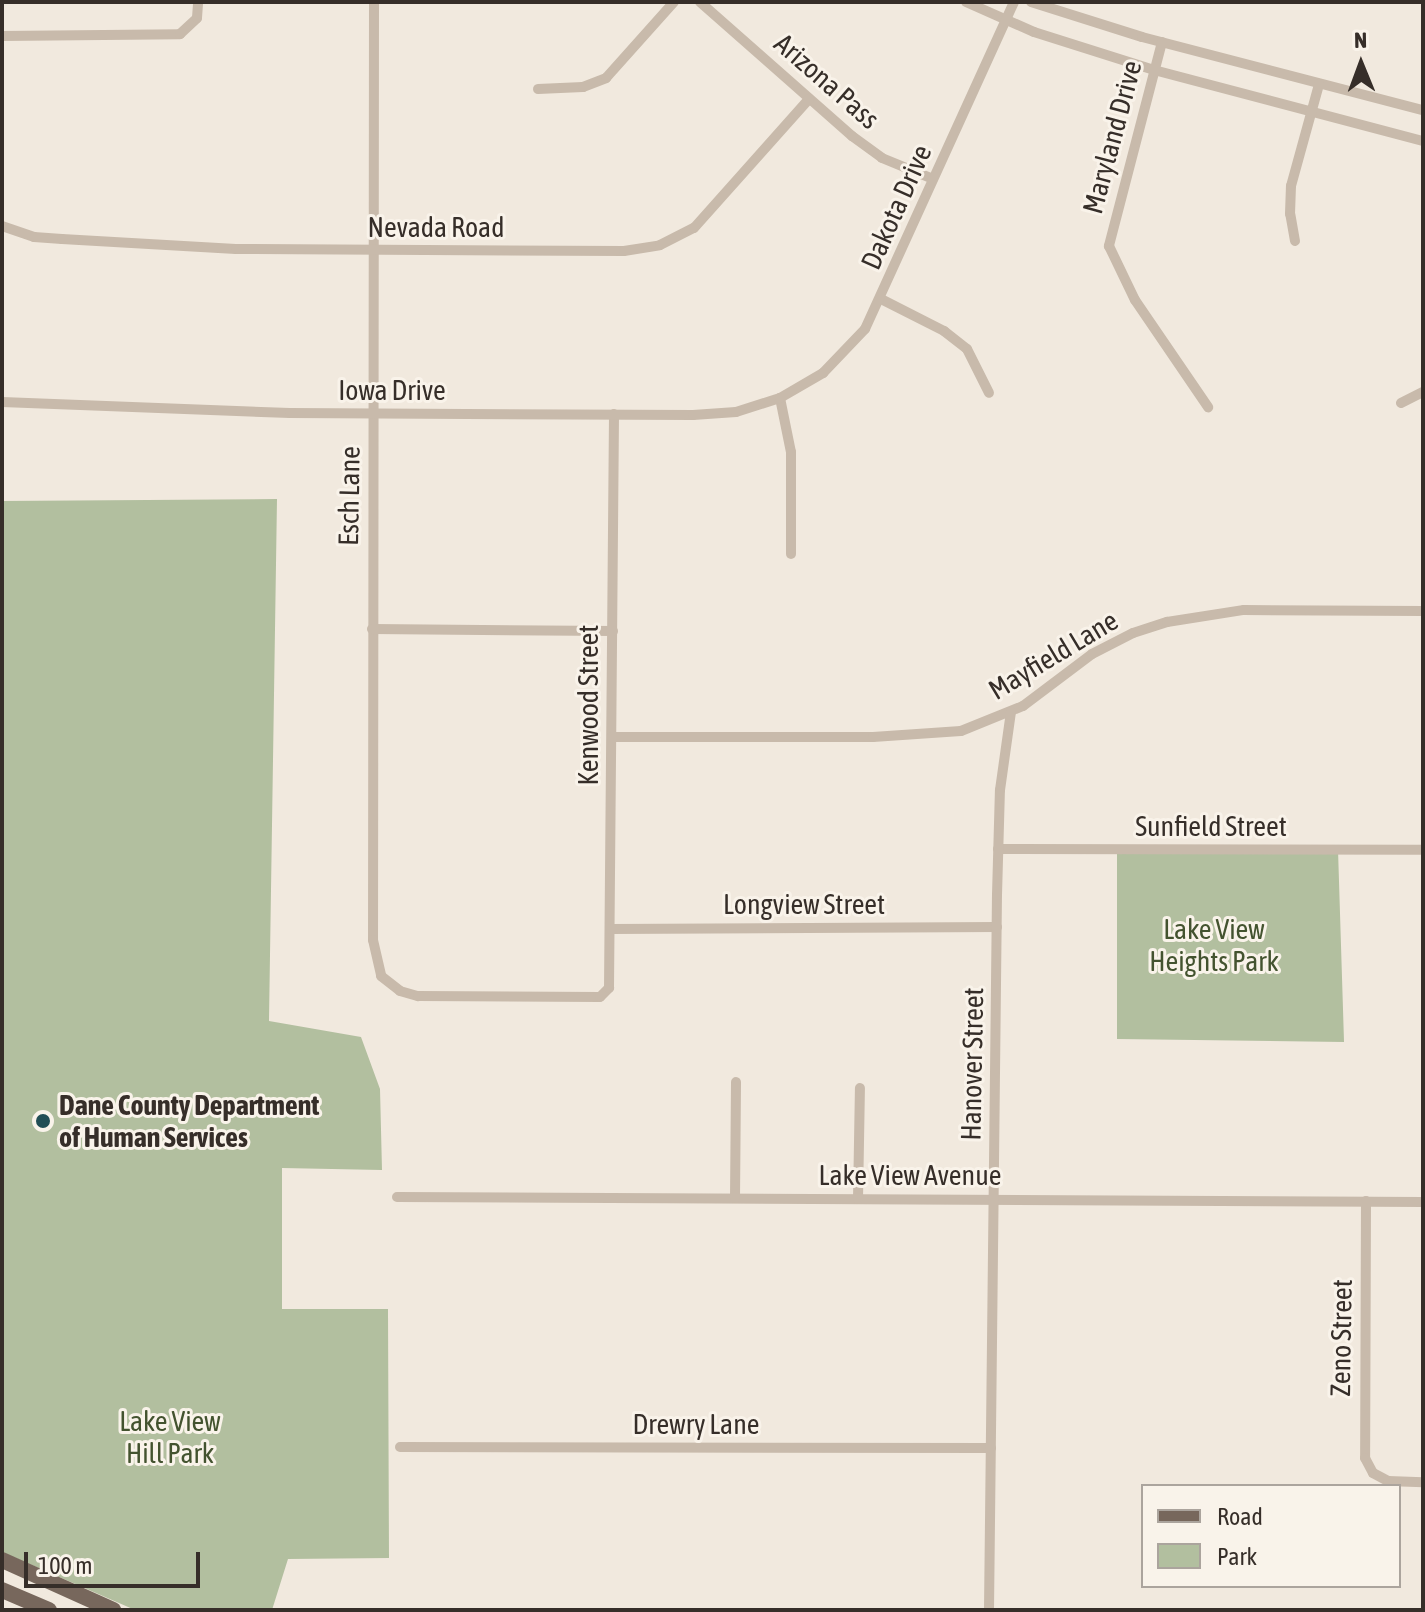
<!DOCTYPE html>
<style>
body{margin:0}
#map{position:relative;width:1425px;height:1612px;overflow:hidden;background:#f1e9de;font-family:"Asap Condensed",sans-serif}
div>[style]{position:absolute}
.green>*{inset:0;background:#b2bf9f}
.minor>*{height:10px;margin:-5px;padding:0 5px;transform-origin:5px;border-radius:5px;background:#c8baab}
.primary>*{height:16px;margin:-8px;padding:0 8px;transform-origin:8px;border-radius:8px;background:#77675c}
.dots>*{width:22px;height:22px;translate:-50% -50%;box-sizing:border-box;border:4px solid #f9f3ea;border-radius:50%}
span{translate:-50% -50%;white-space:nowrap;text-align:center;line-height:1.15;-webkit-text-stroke:6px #f9f3ea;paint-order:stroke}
.street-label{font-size:28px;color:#362e29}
.park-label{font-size:28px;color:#43532f}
.poi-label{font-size:28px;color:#362e29;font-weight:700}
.left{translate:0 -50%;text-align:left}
.frame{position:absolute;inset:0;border:4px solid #362e29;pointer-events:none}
.legend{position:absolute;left:1141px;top:1484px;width:260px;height:104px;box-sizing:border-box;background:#f9f3ea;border:2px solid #aba49d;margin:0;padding:10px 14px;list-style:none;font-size:24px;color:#362e29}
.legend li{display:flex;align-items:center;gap:16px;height:40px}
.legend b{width:40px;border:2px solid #aba49d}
.north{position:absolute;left:1321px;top:24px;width:80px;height:80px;-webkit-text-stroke:6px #f9f3ea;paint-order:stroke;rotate:359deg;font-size:22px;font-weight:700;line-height:32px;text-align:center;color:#362e29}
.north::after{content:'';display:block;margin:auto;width:28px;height:36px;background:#362e29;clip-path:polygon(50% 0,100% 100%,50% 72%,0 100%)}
.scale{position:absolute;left:24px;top:1552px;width:176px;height:36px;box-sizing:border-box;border:4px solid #362e29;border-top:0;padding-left:10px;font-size:24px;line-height:28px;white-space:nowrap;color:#362e29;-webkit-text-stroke:6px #f9f3ea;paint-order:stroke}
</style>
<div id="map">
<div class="green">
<div style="clip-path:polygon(277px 499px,269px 1021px,361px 1037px,380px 1089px,382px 1170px,282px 1168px,282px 1309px,388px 1309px,389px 1558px,288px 1559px,272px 1610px,135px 1610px,2px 1552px,2px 501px)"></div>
<div style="clip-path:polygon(1117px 850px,1338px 850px,1344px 1042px,1117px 1039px)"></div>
</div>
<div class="minor">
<div style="left:374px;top:2px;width:938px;rotate:90.06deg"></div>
<div style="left:373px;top:940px;width:37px;rotate:77deg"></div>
<div style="left:381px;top:976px;width:24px;rotate:38deg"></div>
<div style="left:400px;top:991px;width:19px;rotate:16deg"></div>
<div style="left:418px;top:996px;width:182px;rotate:0.3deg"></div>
<div style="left:600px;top:997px;width:13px;rotate:-45deg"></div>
<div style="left:609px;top:988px;width:574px;rotate:-89.5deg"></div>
<div style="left:700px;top:2px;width:203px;rotate:41.4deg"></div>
<div style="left:852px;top:136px;width:37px;rotate:36deg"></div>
<div style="left:882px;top:158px;width:55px;rotate:22.4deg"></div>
<div style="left:966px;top:2px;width:74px;rotate:23.8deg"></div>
<div style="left:1034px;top:32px;width:126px;rotate:17.6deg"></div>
<div style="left:1154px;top:70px;width:278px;rotate:14.8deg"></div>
<div style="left:1031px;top:2px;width:116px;rotate:17.5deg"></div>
<div style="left:1142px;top:37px;width:290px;rotate:14.6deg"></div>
<div style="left:2px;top:36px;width:178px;rotate:-0.6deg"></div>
<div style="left:180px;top:34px;width:23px;rotate:-43deg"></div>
<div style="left:197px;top:18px;width:16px;rotate:-86deg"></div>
<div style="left:1162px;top:42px;width:211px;rotate:104.6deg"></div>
<div style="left:1109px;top:246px;width:60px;rotate:64.3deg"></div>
<div style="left:1135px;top:300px;width:130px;rotate:55.7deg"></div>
<div style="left:538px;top:89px;width:45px;rotate:-2.5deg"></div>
<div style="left:583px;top:87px;width:25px;rotate:-21deg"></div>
<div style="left:606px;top:78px;width:102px;rotate:-48.2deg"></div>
<div style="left:2px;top:226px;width:34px;rotate:19deg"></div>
<div style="left:34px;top:237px;width:28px;rotate:4deg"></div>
<div style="left:62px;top:239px;width:174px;rotate:3.3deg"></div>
<div style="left:236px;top:249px;width:388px;rotate:0.3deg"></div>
<div style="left:624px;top:251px;width:36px;rotate:-9deg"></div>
<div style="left:660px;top:245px;width:38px;rotate:-27deg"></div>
<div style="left:694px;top:228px;width:173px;rotate:-48.3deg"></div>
<div style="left:1295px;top:241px;width:27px;rotate:-100deg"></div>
<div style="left:1290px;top:214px;width:28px;rotate:-88deg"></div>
<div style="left:1291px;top:186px;width:106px;rotate:-74.6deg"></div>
<div style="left:881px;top:299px;width:71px;rotate:26.9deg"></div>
<div style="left:944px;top:331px;width:29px;rotate:38deg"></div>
<div style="left:967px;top:349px;width:49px;rotate:63.4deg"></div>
<div style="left:780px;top:398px;width:55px;rotate:78.5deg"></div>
<div style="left:791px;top:452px;width:102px;rotate:90deg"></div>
<div style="left:2px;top:402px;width:288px;rotate:2.2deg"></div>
<div style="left:290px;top:413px;width:403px;rotate:0.3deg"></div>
<div style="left:693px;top:415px;width:43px;rotate:-4deg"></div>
<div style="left:736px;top:412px;width:46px;rotate:-17.7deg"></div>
<div style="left:780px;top:398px;width:50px;rotate:-30.2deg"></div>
<div style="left:823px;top:373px;width:61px;rotate:-46.3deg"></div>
<div style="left:865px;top:329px;width:359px;rotate:-65.5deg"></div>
<div style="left:1401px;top:403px;width:25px;rotate:-27deg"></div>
<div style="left:372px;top:629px;width:241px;rotate:0.5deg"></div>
<div style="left:612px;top:737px;width:261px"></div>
<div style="left:873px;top:737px;width:88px;rotate:-3.9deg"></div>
<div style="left:961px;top:731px;width:67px;rotate:-22deg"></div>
<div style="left:1023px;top:706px;width:86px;rotate:-37deg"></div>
<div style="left:1092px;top:654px;width:46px;rotate:-27.1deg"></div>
<div style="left:1133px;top:633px;width:36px;rotate:-18deg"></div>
<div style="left:1167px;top:622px;width:78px;rotate:-8.9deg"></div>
<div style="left:1244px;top:610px;width:179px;rotate:0.3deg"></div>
<div style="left:998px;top:849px;width:425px;rotate:0.1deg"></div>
<div style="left:611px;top:929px;width:386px;rotate:-0.3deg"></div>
<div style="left:397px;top:1197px;width:1026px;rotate:0.28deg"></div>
<div style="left:735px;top:1198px;width:116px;rotate:-89.5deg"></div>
<div style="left:858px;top:1199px;width:111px;rotate:-89deg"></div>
<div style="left:1366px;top:1201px;width:257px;rotate:90.2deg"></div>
<div style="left:1365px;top:1458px;width:17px;rotate:62deg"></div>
<div style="left:1373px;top:1473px;width:17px;rotate:28deg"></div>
<div style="left:1388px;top:1481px;width:35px;rotate:2deg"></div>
<div style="left:400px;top:1447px;width:591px;rotate:0.1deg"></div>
<div style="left:989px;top:1610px;width:715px;rotate:-89.36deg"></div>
<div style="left:997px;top:895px;width:105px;rotate:-88.4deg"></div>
<div style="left:1000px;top:790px;width:79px;rotate:-82deg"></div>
</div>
<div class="primary">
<div style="left:2px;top:1560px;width:122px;rotate:24.2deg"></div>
<div style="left:2px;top:1590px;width:51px;rotate:23.1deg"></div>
</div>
<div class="dots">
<div style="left:43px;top:1121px;background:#224e55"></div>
</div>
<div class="street-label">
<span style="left:827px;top:81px;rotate:41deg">Arizona Pass</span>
<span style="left:1112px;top:137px;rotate:-75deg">Maryland Drive</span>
<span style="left:896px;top:207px;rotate:-66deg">Dakota Drive</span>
<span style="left:436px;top:227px">Nevada Road</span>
<span style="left:392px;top:390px">Iowa Drive</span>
<span style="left:349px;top:496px;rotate:-89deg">Esch Lane</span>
<span style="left:1053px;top:655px;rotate:-31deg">Mayfield Lane</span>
<span style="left:588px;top:705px;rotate:-90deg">Kenwood Street</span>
<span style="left:1211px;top:826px">Sunfield Street</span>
<span style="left:804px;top:904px">Longview Street</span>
<span style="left:972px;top:1064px;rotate:-89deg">Hanover Street</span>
<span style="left:910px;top:1175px">Lake View Avenue</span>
<span style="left:1341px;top:1338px;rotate:-89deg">Zeno Street</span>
<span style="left:696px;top:1424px">Drewry Lane</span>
</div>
<div class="park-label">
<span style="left:1214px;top:945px">Lake View<br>Heights Park</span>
<span style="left:170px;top:1437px">Lake View<br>Hill Park</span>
</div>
<div class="poi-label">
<span class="left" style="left:59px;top:1121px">Dane County Department<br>of Human Services</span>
</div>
<div class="frame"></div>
<ul class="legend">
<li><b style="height:10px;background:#77675c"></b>Road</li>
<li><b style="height:22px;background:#b2bf9f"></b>Park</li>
</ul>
<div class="north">N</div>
<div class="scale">100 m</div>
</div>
